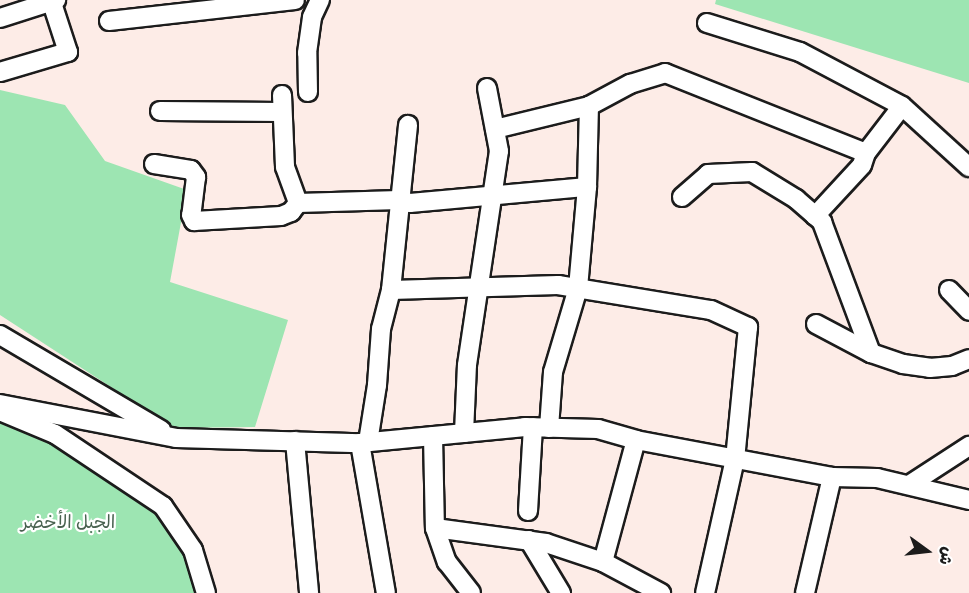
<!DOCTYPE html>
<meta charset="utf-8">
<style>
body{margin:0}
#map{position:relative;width:969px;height:593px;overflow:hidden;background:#fdece7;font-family:Dekko,"Playpen Sans Arabic",sans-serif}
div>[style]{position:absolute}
.green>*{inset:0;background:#9de5b2}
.roads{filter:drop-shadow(2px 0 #1c1c1c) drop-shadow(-2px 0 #1c1c1c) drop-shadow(0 2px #1c1c1c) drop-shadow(0 -2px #1c1c1c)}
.minor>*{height:18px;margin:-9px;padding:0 9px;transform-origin:9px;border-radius:9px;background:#fff}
span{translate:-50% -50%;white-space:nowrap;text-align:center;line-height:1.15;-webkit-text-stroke:4.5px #fff;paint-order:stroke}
.park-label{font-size:18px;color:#496250}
.north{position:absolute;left:897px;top:521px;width:60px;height:60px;-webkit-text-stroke:4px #fff;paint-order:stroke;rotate:105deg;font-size:16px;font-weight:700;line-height:24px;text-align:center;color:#1c1c1c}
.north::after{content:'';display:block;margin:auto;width:21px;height:27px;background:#1c1c1c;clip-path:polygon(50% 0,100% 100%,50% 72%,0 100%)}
</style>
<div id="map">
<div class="green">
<div style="clip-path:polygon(716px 0,969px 0,969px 83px,715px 4px)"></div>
<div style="clip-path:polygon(0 90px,65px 105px,105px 161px,187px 190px,170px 282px,288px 320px,255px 427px,174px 428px,0 315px)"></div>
<div style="clip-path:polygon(0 423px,55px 434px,163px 506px,206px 593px,0 593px)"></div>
</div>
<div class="roads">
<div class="minor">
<div style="left:0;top:18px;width:59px;rotate:-17.8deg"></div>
<div style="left:109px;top:21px;width:187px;rotate:-6.4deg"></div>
<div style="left:707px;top:23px;width:97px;rotate:17.3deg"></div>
<div style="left:800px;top:52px;width:115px;rotate:27.9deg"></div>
<div style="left:902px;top:106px;width:91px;rotate:42.3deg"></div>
<div style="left:0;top:72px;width:71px;rotate:-16.4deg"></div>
<div style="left:68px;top:52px;width:52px;rotate:-108.1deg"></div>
<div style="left:308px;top:92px;width:39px;rotate:-91deg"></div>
<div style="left:307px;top:53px;width:36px;rotate:-82deg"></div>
<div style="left:312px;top:17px;width:19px;rotate:-65deg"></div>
<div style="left:282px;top:95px;width:72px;rotate:87.6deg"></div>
<div style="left:285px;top:167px;width:38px;rotate:70deg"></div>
<div style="left:160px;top:111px;width:121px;rotate:0.5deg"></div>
<div style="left:495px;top:129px;width:97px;rotate:-13.7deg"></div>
<div style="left:589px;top:106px;width:47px;rotate:-28.2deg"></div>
<div style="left:630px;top:84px;width:37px;rotate:-17deg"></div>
<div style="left:665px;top:73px;width:216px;rotate:21.7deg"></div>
<div style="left:154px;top:164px;width:37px;rotate:9deg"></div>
<div style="left:191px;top:170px;width:9px;rotate:54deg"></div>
<div style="left:196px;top:177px;width:38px;rotate:97deg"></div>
<div style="left:191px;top:215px;width:7px;rotate:63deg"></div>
<div style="left:194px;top:221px;width:87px;rotate:-3.3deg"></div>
<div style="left:281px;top:216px;width:11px;rotate:-22deg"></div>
<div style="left:291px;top:212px;width:11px;rotate:-52deg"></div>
<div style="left:682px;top:197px;width:35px;rotate:-41deg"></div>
<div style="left:708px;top:174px;width:44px;rotate:-2.6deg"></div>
<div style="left:752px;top:172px;width:52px;rotate:31.5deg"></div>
<div style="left:796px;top:199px;width:35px;rotate:41deg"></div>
<div style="left:822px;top:222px;width:140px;rotate:69.5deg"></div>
<div style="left:298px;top:203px;width:101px;rotate:-1.7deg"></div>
<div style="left:399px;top:200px;width:11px;rotate:15deg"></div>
<div style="left:410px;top:203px;width:178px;rotate:-5.2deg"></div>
<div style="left:815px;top:216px;width:69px;rotate:-47.3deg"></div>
<div style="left:862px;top:165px;width:13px;rotate:-72deg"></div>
<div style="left:866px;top:153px;width:59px;rotate:-52.5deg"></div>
<div style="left:391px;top:290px;width:167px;rotate:-1.7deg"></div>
<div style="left:558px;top:285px;width:155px;rotate:9.3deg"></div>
<div style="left:711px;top:310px;width:41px;rotate:24.7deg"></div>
<div style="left:748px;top:327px;width:133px;rotate:95.6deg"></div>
<div style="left:735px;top:459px;width:137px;rotate:102.6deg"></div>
<div style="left:949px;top:290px;width:29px;rotate:46deg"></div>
<div style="left:816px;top:324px;width:62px;rotate:27.8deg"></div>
<div style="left:871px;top:353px;width:34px;rotate:19deg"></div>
<div style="left:903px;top:364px;width:27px;rotate:8deg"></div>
<div style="left:930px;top:368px;width:22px;rotate:-5deg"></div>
<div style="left:952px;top:366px;width:18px;rotate:-22deg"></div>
<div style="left:0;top:335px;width:187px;rotate:30.5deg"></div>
<div style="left:0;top:404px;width:179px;rotate:10.9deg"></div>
<div style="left:176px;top:438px;width:184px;rotate:1.6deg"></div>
<div style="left:360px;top:443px;width:166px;rotate:-5.5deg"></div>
<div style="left:525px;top:427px;width:73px;rotate:1.6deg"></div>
<div style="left:598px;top:429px;width:40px;rotate:16deg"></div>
<div style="left:636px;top:440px;width:199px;rotate:10.7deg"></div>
<div style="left:832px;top:477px;width:45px;rotate:1.3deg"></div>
<div style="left:877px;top:478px;width:95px;rotate:13.4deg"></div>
<div style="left:2px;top:412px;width:57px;rotate:22.5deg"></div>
<div style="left:55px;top:434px;width:130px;rotate:33.7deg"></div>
<div style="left:163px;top:506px;width:53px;rotate:55.7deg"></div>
<div style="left:193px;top:550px;width:45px;rotate:73.2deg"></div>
<div style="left:549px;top:428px;width:56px;rotate:-85.9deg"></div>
<div style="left:553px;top:372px;width:88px;rotate:-73.4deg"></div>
<div style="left:578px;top:288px;width:101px;rotate:-84.9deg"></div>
<div style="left:587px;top:187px;width:81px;rotate:-88.6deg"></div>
<div style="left:464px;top:433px;width:68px;rotate:-87.5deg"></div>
<div style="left:467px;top:365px;width:216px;rotate:-81.5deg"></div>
<div style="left:499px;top:151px;width:64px;rotate:-100.8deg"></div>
<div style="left:433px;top:436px;width:92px;rotate:88.8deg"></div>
<div style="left:435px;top:528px;width:36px;rotate:71deg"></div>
<div style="left:447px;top:562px;width:39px;rotate:52deg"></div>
<div style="left:295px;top:441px;width:153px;rotate:84.7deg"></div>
<div style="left:368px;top:442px;width:58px;rotate:-81deg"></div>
<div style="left:377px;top:385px;width:56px;rotate:-85.9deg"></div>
<div style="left:381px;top:329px;width:40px;rotate:-75.6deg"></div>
<div style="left:391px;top:290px;width:166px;rotate:-84.1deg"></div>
<div style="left:360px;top:443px;width:152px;rotate:80.2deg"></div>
<div style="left:909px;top:485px;width:72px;rotate:-33deg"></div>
<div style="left:528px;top:511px;width:84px;rotate:-86.6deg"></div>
<div style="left:435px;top:528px;width:112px;rotate:7.7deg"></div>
<div style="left:546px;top:543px;width:60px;rotate:18.4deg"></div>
<div style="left:603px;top:562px;width:66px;rotate:28.1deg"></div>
<div style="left:529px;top:540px;width:62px;rotate:58.9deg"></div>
<div style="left:603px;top:562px;width:126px;rotate:-74.9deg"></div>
<div style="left:805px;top:593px;width:119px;rotate:-76.9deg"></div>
</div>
</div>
<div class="park-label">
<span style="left:68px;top:525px">الجبل الأخضر</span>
</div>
<div class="north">ش</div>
</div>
